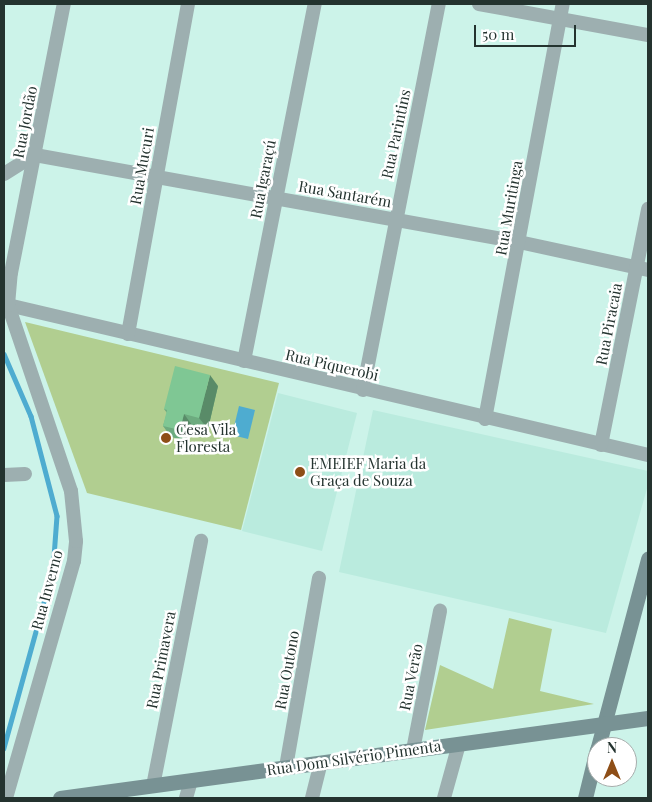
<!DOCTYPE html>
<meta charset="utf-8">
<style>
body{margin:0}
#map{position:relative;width:652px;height:802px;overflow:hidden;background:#ccf3e9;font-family:"Playfair Display",serif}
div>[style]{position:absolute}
.built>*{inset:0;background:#baebde}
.green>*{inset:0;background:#b1ce90}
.water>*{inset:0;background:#4eacd0}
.stream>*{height:4.5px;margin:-2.25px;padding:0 2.25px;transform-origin:2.25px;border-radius:2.25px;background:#4eacd0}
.street>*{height:14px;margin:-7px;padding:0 7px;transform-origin:7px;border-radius:7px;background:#9dafb0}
.secondary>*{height:15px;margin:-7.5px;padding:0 7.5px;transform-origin:7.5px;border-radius:7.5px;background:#789294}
.wall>*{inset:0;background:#6dab7f}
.shaded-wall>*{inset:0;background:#598b68}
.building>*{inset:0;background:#7fc794}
.dots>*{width:14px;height:14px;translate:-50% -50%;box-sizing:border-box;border:2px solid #fff;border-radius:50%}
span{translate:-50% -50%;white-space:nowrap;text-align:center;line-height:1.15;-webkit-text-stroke:5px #fff;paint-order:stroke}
.street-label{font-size:15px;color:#24332f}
.poi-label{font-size:15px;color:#24332f}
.left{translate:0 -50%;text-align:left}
.frame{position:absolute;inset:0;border:5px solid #24332f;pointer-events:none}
.north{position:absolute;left:587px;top:737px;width:50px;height:50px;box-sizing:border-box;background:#fff;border:1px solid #a7adac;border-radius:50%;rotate:0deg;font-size:14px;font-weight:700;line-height:20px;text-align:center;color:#24332f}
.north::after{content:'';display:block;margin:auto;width:18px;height:22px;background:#8e4e17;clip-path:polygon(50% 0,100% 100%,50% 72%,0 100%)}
.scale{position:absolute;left:474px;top:25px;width:102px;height:22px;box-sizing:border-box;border:2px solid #24332f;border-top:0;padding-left:6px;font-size:15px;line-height:18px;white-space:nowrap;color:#24332f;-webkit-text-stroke:4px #fff;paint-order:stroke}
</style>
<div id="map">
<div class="built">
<div style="clip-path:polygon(278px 393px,357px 413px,322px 551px,242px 531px)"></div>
<div style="clip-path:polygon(373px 410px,648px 471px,648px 485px,606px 633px,339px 572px)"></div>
</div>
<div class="green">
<div style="clip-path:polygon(25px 322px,279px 383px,241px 530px,87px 493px)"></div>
<div style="clip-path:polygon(509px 618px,552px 629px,540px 691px,594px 704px,425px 730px,440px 665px,493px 689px)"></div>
</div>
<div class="water">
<div style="clip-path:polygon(239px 406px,255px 410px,248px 439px,232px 435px)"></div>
</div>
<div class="stream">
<div style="left:4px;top:354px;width:68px;rotate:66.5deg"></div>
<div style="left:31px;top:416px;width:103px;rotate:75.4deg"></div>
<div style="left:57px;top:516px;width:54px;rotate:94.2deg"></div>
<div style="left:53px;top:570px;width:185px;rotate:105.4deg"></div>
</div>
<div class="street">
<div style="left:479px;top:4px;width:172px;rotate:10.4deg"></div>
<div style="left:4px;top:174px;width:36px;rotate:-32deg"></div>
<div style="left:35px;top:155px;width:492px;rotate:10.2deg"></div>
<div style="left:519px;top:242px;width:132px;rotate:12.2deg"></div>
<div style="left:8px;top:305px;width:657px;rotate:13.19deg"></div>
<div style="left:128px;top:334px;width:335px;rotate:-79.7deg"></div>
<div style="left:244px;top:361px;width:364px;rotate:-78.8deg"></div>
<div style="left:363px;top:390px;width:393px;rotate:-78.9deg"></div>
<div style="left:485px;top:419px;width:422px;rotate:-79.4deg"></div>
<div style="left:601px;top:445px;width:241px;rotate:-78.7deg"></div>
<div style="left:4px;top:475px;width:21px;rotate:-3deg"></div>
<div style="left:413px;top:750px;width:142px;rotate:-79deg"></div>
<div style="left:286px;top:767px;width:192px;rotate:-80.1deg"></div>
<div style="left:153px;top:786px;width:250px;rotate:-78.9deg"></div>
<div style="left:6px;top:798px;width:247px;rotate:-74deg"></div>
<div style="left:74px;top:561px;width:20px;rotate:-84deg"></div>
<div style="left:76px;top:541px;width:50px;rotate:-95.7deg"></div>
<div style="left:71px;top:491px;width:196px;rotate:-108.7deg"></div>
<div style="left:8px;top:305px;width:32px;rotate:-85deg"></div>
<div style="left:11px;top:273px;width:274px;rotate:-78.9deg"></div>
<div style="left:186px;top:798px;width:18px;rotate:-74deg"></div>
<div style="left:312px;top:798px;width:36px;rotate:-76deg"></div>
<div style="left:444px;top:798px;width:56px;rotate:-74.5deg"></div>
</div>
<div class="secondary">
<div style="left:598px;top:747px;width:195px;rotate:-75.1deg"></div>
<div style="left:60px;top:798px;width:593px;rotate:-7.75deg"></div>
<div style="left:585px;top:798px;width:50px;rotate:-76.2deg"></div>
</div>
<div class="wall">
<div style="clip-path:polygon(218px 386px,208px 429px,192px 425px,188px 441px,171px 437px,163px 426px,167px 413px,164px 409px)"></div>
</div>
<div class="shaded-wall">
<div style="clip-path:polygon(210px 375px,218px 386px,208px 429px,199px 418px)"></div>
<div style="clip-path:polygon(184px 414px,192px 425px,188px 441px,180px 430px)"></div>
</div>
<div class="building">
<div style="clip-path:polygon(175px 366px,210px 375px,199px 418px,184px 414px,180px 430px,163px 426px,167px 410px,164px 409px)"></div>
</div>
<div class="dots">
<div style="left:166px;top:438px;background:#8e4e17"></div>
<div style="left:300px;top:472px;background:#8e4e17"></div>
</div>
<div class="street-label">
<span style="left:25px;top:122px;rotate:-79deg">Rua Jordão</span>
<span style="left:396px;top:134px;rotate:-78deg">Rua Parintins</span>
<span style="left:142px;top:166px;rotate:-80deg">Rua Mucuri</span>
<span style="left:263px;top:179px;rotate:-79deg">Rua Igaraçú</span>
<span style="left:345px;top:194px;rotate:10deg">Rua Santarém</span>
<span style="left:509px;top:208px;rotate:-80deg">Rua Muritinga</span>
<span style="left:609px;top:324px;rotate:-79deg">Rua Piracaia</span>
<span style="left:332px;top:365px;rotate:13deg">Rua Piquerobi</span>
<span style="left:47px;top:590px;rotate:-75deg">Rua Inverno</span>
<span style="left:161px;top:660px;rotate:-79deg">Rua Primavera</span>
<span style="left:287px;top:670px;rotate:-80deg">Rua Outono</span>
<span style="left:411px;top:677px;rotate:-79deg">Rua Verão</span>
<span style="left:354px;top:758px;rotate:-8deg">Rua Dom Silvério Pimenta</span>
</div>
<div class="poi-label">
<span class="left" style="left:176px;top:438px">Cesa Vila<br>Floresta</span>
<span class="left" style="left:310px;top:472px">EMEIEF Maria da<br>Graça de Souza</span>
</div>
<div class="frame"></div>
<div class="north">N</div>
<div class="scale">50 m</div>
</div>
